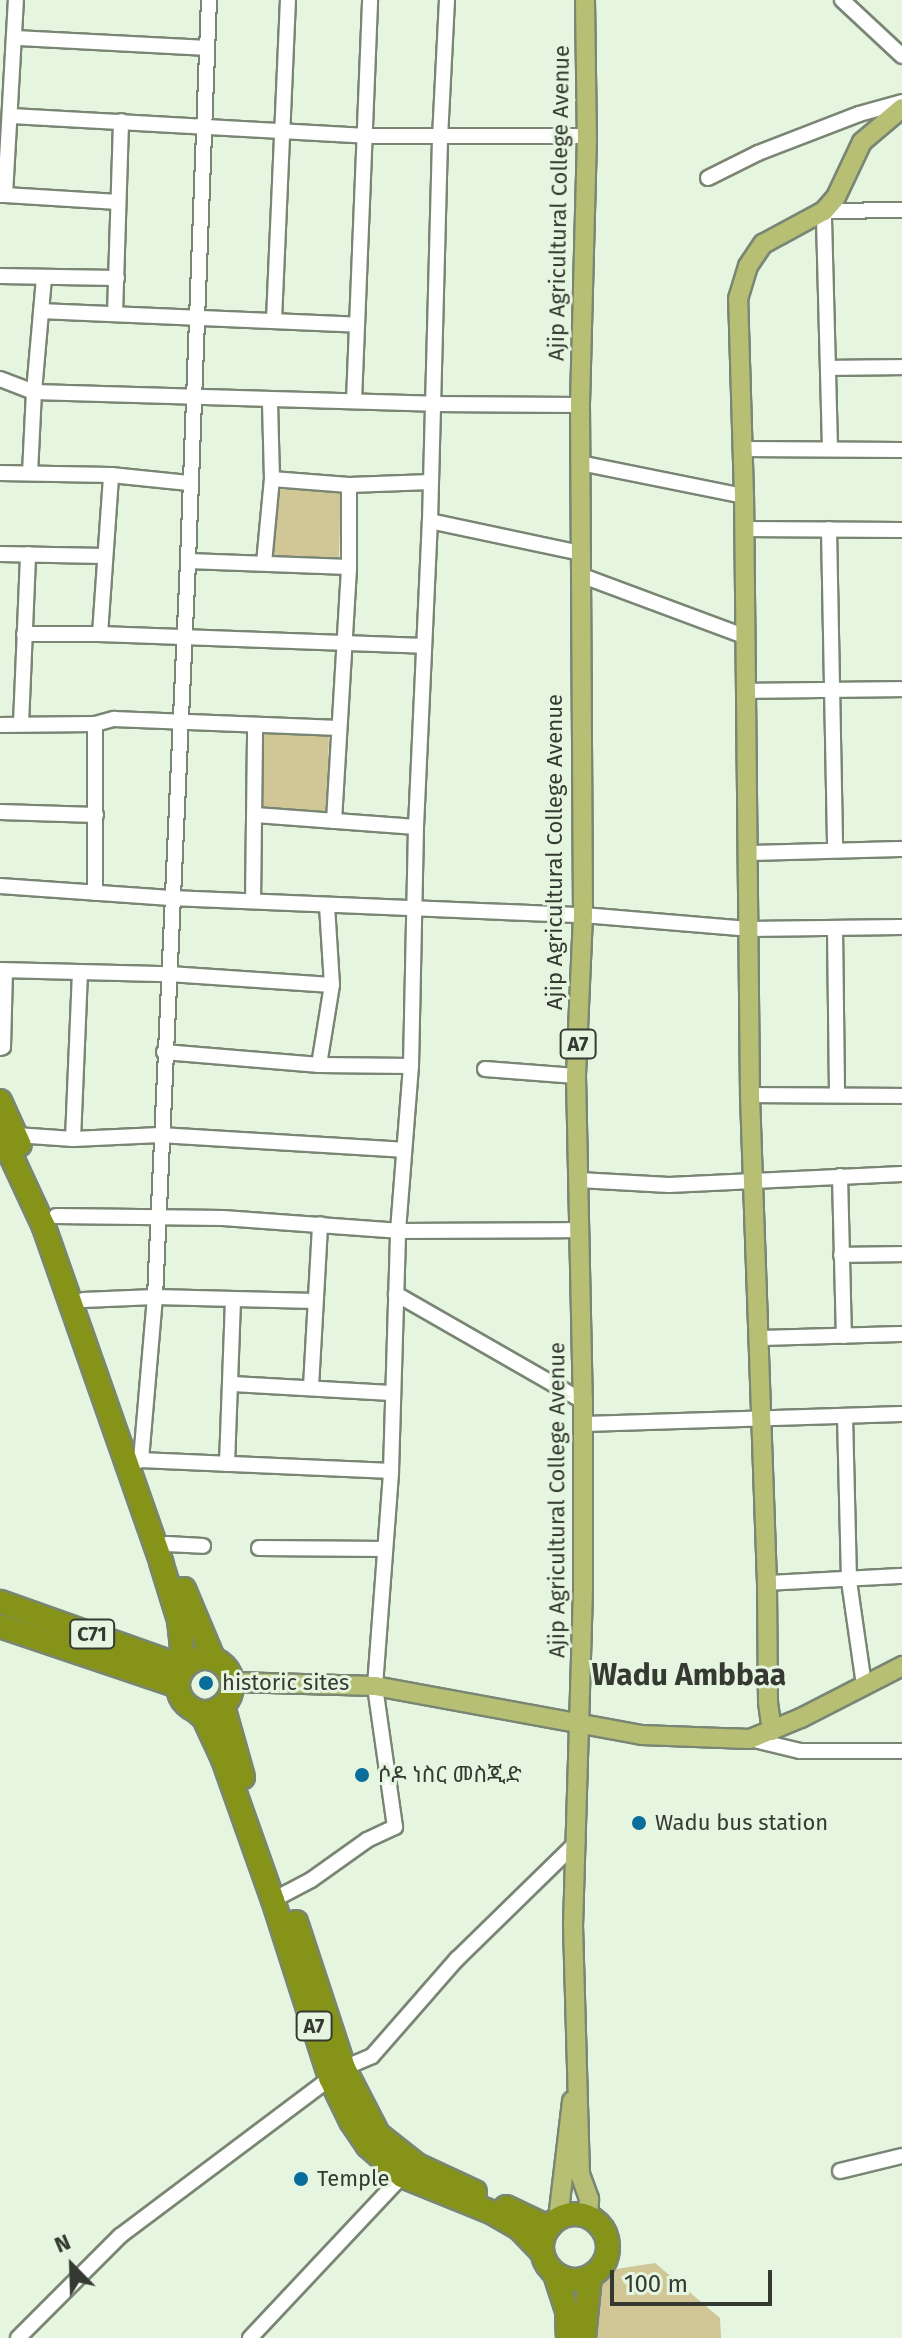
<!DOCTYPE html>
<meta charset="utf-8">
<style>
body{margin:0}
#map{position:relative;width:902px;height:2338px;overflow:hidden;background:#e6f5e0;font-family:"Fira Sans","Noto Sans Ethiopic",sans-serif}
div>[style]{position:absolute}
.green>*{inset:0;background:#d1c696}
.roads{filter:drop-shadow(2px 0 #798674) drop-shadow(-2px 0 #798674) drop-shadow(0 2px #798674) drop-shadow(0 -2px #798674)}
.minor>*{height:14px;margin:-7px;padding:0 7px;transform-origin:7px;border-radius:7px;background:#fff}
.major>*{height:18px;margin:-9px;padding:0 9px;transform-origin:9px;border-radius:9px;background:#b6bf74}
.highway>*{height:22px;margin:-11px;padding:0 11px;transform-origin:11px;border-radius:11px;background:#859418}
.highway>.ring{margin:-11px;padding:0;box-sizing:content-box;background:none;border:22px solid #859418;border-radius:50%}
.dots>*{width:22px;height:22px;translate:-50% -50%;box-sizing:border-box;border:4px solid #e6f5e0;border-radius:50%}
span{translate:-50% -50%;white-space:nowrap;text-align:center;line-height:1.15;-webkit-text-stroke:6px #e6f5e0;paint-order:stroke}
.shield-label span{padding:2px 6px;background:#e6f5e0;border:2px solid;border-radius:6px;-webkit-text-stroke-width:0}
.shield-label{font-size:20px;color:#343a32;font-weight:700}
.street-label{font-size:22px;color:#343a32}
.poi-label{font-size:22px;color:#343a32}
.left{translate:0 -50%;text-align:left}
.district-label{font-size:30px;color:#343a32;font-weight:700}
.north{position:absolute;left:32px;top:2226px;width:80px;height:80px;-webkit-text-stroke:6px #e6f5e0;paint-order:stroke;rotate:337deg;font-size:22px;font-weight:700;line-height:32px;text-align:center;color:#343a32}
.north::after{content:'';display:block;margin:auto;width:28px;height:36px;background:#343a32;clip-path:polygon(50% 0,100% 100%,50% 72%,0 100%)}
.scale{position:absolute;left:610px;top:2270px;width:162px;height:36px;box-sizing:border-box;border:4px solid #343a32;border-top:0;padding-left:10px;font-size:24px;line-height:28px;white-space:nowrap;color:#343a32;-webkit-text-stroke:6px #e6f5e0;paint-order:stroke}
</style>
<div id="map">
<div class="green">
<div style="clip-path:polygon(277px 489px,341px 492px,339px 558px,273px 556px)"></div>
<div style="clip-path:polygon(259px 730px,329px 734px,327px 816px,259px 811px)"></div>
<div style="clip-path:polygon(655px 2263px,720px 2318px,721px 2338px,594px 2338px,594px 2302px,610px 2270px)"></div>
</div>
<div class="roads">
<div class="minor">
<div style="left:842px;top:0;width:82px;rotate:43deg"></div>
<div style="left:17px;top:38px;width:189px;rotate:3deg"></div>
<div style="left:11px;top:116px;width:356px;rotate:3.2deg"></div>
<div style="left:366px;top:136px;width:221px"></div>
<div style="left:708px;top:178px;width:56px;rotate:-26.6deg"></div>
<div style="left:758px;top:153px;width:108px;rotate:-21.1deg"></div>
<div style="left:859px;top:114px;width:45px;rotate:-15.6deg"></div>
<div style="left:0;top:195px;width:5px"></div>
<div style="left:5px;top:195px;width:195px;rotate:-86.8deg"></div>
<div style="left:5px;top:195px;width:113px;rotate:3.5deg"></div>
<div style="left:0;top:276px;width:117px;rotate:1deg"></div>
<div style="left:41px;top:311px;width:316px;rotate:2.5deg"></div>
<div style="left:115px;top:314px;width:193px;rotate:-88.2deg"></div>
<div style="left:274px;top:320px;width:320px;rotate:-87.5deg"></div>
<div style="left:829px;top:368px;width:73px;rotate:-0.8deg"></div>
<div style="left:0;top:379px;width:36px;rotate:21deg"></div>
<div style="left:34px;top:392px;width:115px;rotate:-85deg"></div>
<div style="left:354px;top:401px;width:401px;rotate:-87.7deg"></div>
<div style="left:830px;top:448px;width:237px;rotate:-91.5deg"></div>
<div style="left:824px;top:211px;width:78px;rotate:-0.7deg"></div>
<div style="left:743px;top:449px;width:159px;rotate:0.4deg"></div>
<div style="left:580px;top:463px;width:167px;rotate:11.4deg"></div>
<div style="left:0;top:473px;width:111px;rotate:1deg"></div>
<div style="left:111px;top:475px;width:78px;rotate:5.9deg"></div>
<div style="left:30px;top:473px;width:81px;rotate:-87.2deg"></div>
<div style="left:34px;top:392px;width:400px;rotate:1.7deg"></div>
<div style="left:434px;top:404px;width:146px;rotate:0.4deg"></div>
<div style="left:272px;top:479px;width:77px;rotate:4.5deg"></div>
<div style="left:349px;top:485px;width:82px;rotate:-2.1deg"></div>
<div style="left:430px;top:521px;width:153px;rotate:12deg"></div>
<div style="left:743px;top:529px;width:159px;rotate:0.4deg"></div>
<div style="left:829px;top:529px;width:321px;rotate:88.9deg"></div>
<div style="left:0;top:554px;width:105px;rotate:1.1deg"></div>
<div style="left:188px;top:561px;width:161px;rotate:2.1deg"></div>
<div style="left:264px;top:563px;width:84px;rotate:-84.6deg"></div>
<div style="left:272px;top:479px;width:79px;rotate:-91.5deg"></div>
<div style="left:580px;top:575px;width:175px;rotate:20.4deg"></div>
<div style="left:24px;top:634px;width:76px"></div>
<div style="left:100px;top:634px;width:324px;rotate:2.1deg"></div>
<div style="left:100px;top:634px;width:159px;rotate:-86deg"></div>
<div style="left:744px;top:691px;width:158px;rotate:-0.7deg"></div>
<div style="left:21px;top:724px;width:170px;rotate:-87.6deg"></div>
<div style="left:0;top:725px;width:95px;rotate:-0.6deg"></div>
<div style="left:0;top:812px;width:96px;rotate:1.8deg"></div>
<div style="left:256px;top:815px;width:160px;rotate:4.3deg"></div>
<div style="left:334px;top:821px;width:254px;rotate:-86.6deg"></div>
<div style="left:349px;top:567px;width:82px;rotate:-90deg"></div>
<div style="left:749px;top:853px;width:153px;rotate:-1.5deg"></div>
<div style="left:0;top:886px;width:171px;rotate:4deg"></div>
<div style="left:171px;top:898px;width:412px;rotate:2.4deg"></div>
<div style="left:583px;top:915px;width:166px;rotate:4.8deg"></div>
<div style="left:748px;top:929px;width:154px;rotate:-0.7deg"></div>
<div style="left:95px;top:893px;width:169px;rotate:-90deg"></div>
<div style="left:95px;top:724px;width:20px;rotate:-15deg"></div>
<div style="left:114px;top:719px;width:225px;rotate:2.3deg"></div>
<div style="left:253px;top:901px;width:176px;rotate:-89.3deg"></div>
<div style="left:835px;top:928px;width:166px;rotate:89.3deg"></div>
<div style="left:0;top:970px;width:169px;rotate:1.4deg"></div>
<div style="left:169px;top:974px;width:163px;rotate:3.9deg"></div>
<div style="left:0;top:1048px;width:3px;rotate:-18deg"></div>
<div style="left:3px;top:1047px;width:76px;rotate:-88.5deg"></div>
<div style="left:164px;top:1052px;width:156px;rotate:4.8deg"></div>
<div style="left:319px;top:1065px;width:92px;rotate:0.6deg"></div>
<div style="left:319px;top:1065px;width:81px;rotate:-80.8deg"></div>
<div style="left:332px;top:985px;width:80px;rotate:-93.6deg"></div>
<div style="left:485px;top:1069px;width:91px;rotate:4.4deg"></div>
<div style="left:750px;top:1095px;width:152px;rotate:0.4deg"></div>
<div style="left:16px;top:1135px;width:57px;rotate:4deg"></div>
<div style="left:73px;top:1139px;width:87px;rotate:-2.6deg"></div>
<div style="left:160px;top:1135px;width:243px;rotate:3.5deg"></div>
<div style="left:73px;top:1139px;width:165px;rotate:-87.6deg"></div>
<div style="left:840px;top:1176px;width:160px;rotate:88.6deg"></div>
<div style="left:579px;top:1180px;width:90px;rotate:3.2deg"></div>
<div style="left:669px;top:1185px;width:233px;rotate:-2.7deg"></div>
<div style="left:56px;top:1216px;width:167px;rotate:0.7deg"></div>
<div style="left:223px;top:1218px;width:175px;rotate:4.2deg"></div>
<div style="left:398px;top:1231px;width:181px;rotate:-0.3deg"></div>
<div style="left:841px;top:1255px;width:61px;rotate:-0.9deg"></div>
<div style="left:396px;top:1294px;width:215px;rotate:29.8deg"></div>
<div style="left:83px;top:1300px;width:72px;rotate:-2.4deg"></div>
<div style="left:155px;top:1297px;width:160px;rotate:1.4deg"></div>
<div style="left:760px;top:1338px;width:142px;rotate:-1.6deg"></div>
<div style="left:231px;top:1384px;width:162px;rotate:3.2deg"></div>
<div style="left:311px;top:1387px;width:163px;rotate:-86.8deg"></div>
<div style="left:845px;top:1416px;width:165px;rotate:88.6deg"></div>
<div style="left:849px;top:1581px;width:105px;rotate:81.8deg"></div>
<div style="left:584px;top:1424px;width:318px;rotate:-1.8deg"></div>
<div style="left:141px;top:1460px;width:164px;rotate:-85.1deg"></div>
<div style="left:155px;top:1297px;width:737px;rotate:-87.43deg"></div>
<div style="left:188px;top:561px;width:561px;rotate:-87.86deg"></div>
<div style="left:132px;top:1463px;width:9px;rotate:-18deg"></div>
<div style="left:141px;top:1460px;width:250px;rotate:2.5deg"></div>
<div style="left:227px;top:1464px;width:162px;rotate:-87.9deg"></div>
<div style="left:167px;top:1544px;width:36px;rotate:3deg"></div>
<div style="left:259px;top:1548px;width:126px;rotate:0.5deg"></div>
<div style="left:767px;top:1583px;width:135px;rotate:-3deg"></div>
<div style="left:750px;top:1739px;width:51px;rotate:13.5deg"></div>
<div style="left:800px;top:1751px;width:102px"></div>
<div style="left:273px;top:1900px;width:43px;rotate:-27.8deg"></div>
<div style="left:311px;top:1880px;width:69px;rotate:-35.5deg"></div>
<div style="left:367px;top:1840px;width:31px;rotate:-25deg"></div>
<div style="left:395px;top:1827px;width:142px;rotate:-98.1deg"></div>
<div style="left:375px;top:1686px;width:216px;rotate:-85.7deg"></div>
<div style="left:391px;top:1471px;width:240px;rotate:-88.3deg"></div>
<div style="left:398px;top:1231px;width:166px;rotate:-85.5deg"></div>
<div style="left:411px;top:1066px;width:239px;rotate:-88.8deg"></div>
<div style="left:416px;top:827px;width:306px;rotate:-87.4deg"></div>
<div style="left:430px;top:521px;width:383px;rotate:-88.5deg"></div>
<div style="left:440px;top:138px;width:138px;rotate:-87.1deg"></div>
<div style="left:840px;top:2171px;width:64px;rotate:-13.6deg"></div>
<div style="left:18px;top:2338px;width:144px;rotate:-45deg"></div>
<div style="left:120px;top:2236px;width:280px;rotate:-36.9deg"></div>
<div style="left:344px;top:2068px;width:30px;rotate:-23deg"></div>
<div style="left:372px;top:2056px;width:129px;rotate:-48.8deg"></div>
<div style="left:457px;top:1959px;width:168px;rotate:-44.3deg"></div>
<div style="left:250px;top:2338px;width:222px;rotate:-46.8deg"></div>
</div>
<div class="major">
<div style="left:585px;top:0;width:136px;rotate:89.2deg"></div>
<div style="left:587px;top:136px;width:269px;rotate:91.5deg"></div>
<div style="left:580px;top:405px;width:510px;rotate:89.66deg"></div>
<div style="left:583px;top:915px;width:161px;rotate:92.5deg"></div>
<div style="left:576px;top:1076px;width:325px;rotate:88.8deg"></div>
<div style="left:583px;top:1401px;width:189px;rotate:90deg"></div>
<div style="left:583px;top:1590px;width:335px;rotate:91.7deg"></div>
<div style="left:573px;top:1925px;width:249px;rotate:88.4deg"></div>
<div style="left:580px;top:2174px;width:27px;rotate:70deg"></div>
<div style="left:589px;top:2199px;width:18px;rotate:93deg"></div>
<div style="left:233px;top:1682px;width:142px;rotate:1.6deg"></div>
<div style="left:375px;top:1686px;width:270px;rotate:10.4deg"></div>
<div style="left:641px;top:1735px;width:109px;rotate:2.1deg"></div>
<div style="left:750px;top:1739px;width:55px;rotate:-22.4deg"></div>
<div style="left:801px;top:1718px;width:114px;rotate:-27.2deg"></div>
<div style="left:772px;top:1731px;width:29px;rotate:-98deg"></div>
<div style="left:768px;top:1702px;width:119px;rotate:-90.5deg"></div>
<div style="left:767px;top:1583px;width:488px;rotate:-92deg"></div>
<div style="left:750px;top:1095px;width:599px;rotate:-90.57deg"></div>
<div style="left:744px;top:496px;width:197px;rotate:-91.7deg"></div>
<div style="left:738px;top:299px;width:34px;rotate:-73deg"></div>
<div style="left:748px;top:266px;width:27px;rotate:-56deg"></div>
<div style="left:763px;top:244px;width:69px;rotate:-28.4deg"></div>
<div style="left:824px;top:211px;width:18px;rotate:-49deg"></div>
<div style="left:836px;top:197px;width:61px;rotate:-64.7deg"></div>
<div style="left:862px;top:142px;width:52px;rotate:-40.4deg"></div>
<div style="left:558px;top:2219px;width:119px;rotate:-83.2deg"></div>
</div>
<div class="highway">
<div style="left:0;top:1101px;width:48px;rotate:65.6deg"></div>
<div style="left:0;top:1132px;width:105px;rotate:65.1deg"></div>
<div style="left:44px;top:1227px;width:355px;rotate:70.7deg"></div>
<div style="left:161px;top:1562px;width:61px;rotate:72.8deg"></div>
<div style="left:179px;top:1620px;width:47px;rotate:83.9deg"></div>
<div style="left:184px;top:1667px;width:195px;rotate:-160.5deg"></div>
<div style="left:184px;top:1589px;width:75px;rotate:67.2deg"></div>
<div style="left:0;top:1626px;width:188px;rotate:18.6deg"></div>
<div class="ring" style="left:178px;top:1658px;width:32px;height:32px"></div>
<div style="left:223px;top:1706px;width:74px;rotate:74.3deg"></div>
<div style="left:196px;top:1711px;width:11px;rotate:41deg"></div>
<div style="left:204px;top:1718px;width:45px;rotate:65.1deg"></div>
<div style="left:223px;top:1759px;width:150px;rotate:70.5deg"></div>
<div style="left:273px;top:1900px;width:187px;rotate:72.2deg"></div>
<div style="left:330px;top:2078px;width:48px;rotate:64deg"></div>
<div style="left:351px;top:2121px;width:30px;rotate:56deg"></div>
<div style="left:368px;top:2146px;width:45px;rotate:41.4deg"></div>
<div style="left:402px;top:2176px;width:96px;rotate:22deg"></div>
<div style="left:491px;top:2212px;width:32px;rotate:30deg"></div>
<div style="left:519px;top:2228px;width:33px;rotate:46deg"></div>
<div style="left:296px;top:1922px;width:154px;rotate:71.8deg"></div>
<div style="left:344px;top:2068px;width:74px;rotate:62.7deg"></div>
<div style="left:378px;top:2134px;width:50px;rotate:38.5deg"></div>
<div style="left:417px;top:2165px;width:64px;rotate:25deg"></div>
<div style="left:506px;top:2207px;width:47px;rotate:25.5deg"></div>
<div class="ring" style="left:542px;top:2214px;width:44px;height:44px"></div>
<div style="left:555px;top:2274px;width:40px;rotate:72deg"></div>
<div style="left:567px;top:2312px;width:26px;rotate:88deg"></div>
<div style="left:584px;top:2338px;width:61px;rotate:-84.4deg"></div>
</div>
</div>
<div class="dots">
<div style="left:206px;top:1683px;background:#086d9b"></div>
<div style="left:362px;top:1775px;background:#086d9b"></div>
<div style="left:639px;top:1823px;background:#086d9b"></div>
<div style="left:301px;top:2179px;background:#086d9b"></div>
</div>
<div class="shield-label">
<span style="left:578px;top:1044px">A7</span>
<span style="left:92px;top:1634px">C71</span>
<span style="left:314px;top:2026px">A7</span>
</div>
<div class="street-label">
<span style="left:559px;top:203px;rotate:-89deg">Ajip Agricultural College Avenue</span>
<span style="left:555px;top:852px;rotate:-90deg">Ajip Agricultural College Avenue</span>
<span style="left:557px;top:1500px;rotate:-90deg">Ajip Agricultural College Avenue</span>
</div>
<div class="poi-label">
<span class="left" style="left:222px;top:1683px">historic sites</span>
<span class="left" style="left:378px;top:1775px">ሶዶ ነስር መስጂድ</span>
<span class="left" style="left:655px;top:1823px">Wadu bus station</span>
<span class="left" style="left:317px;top:2179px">Temple</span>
</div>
<div class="district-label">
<span style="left:689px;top:1675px">Wadu Ambbaa</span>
</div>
<div class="north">N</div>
<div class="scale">100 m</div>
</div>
